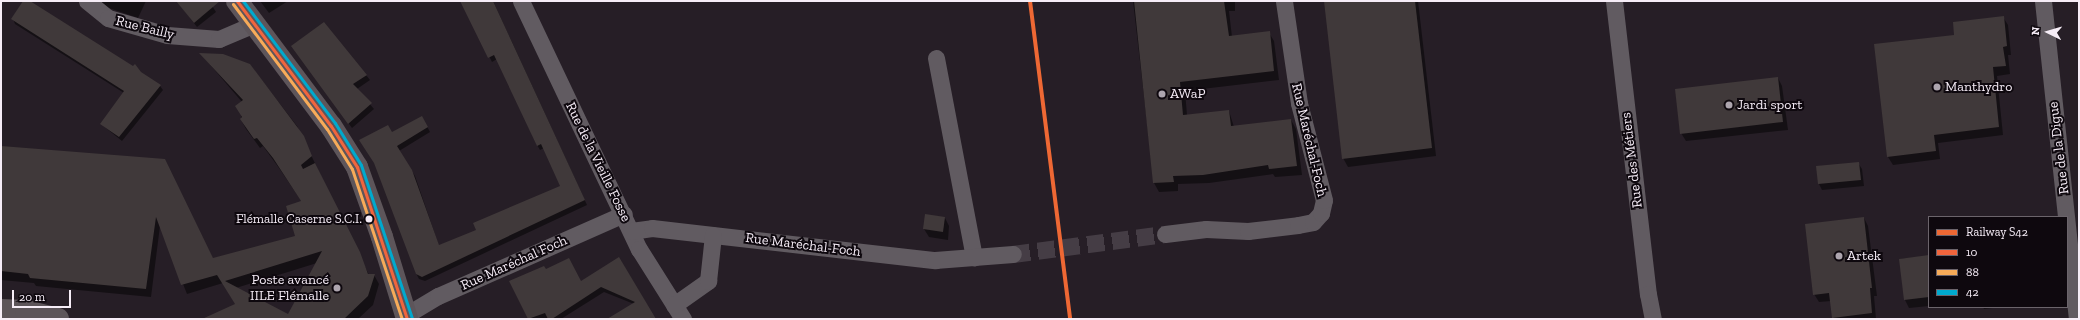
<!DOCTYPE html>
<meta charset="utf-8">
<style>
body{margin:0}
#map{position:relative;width:2080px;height:320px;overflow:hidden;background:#261e26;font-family:"Zilla Slab",serif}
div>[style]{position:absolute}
.shadow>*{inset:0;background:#0007}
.building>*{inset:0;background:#40393a}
.street-tunnel>*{height:17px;margin-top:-8.5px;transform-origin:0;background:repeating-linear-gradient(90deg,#453d45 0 17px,transparent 0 25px)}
.street>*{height:17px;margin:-8.5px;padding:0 8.5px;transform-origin:8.5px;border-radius:8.5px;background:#615b61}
.secondary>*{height:22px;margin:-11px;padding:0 11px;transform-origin:11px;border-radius:11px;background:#5d555a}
.bus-1>*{height:3px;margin:-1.5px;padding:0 1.5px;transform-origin:1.5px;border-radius:1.5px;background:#f1653d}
.bus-2>*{height:3px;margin:-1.5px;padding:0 1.5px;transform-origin:1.5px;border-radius:1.5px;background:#f7ab59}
.bus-3>*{height:3px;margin:-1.5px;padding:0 1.5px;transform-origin:1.5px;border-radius:1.5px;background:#00a9ce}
.rail-1>*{height:4px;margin:-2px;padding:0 2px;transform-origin:2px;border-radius:2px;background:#ee6834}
.dots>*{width:11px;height:11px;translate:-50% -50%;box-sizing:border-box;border:2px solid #0e080e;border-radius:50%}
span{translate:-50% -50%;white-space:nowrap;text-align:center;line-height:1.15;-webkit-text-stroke:4px #0e080e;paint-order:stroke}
.bus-label{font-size:13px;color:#f6edf7}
.right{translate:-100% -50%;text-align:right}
.street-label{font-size:14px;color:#f6edf7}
.poi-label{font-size:14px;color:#f6edf7}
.left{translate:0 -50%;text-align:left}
.frame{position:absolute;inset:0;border:2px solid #f6edf7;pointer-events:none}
.legend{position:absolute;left:1928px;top:216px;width:140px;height:92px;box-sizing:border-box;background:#0e080e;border:1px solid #6b646b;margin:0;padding:5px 7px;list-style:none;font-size:12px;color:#f6edf7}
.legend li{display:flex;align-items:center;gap:8px;height:20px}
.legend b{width:20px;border:1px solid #6b646b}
.north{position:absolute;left:2028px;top:12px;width:40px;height:40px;-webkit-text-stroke:3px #0e080e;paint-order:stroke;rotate:275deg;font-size:11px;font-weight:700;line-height:16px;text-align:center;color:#f6edf7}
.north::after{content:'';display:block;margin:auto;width:14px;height:18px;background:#f6edf7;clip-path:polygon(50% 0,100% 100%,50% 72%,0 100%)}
.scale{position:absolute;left:12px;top:290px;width:59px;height:18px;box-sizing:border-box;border:2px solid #f6edf7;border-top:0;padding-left:5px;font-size:12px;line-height:14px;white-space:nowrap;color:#f6edf7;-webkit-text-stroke:3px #0e080e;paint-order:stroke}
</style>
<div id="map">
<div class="shadow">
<div style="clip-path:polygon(24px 1px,160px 86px,163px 90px,122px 141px,101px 124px,124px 93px,15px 24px,13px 19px)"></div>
<div style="clip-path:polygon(99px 1px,146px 1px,138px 18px,109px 8px)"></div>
<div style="clip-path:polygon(177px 1px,209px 1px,216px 12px,197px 27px)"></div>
<div style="clip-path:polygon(260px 1px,288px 1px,269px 13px)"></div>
<div style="clip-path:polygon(461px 1px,493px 1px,587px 205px,425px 281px,419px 279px,416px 273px,392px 133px,422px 117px,430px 132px,399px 151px,415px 176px,439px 246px,477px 231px,561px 187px,544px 148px,540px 150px,537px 145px,497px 59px,492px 62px)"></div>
<div style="clip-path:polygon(1133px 1px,1239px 1px,1235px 1px,1235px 11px,1229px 11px,1232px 37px,1269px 33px,1274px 41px,1279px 80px,1185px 91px,1187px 115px,1229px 111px,1234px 127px,1291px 120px,1296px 129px,1302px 175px,1275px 177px,1273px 174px,1209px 183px,1178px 184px,1178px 191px,1159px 192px,1154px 183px)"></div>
<div style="clip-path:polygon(1325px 1px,1418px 1px,1436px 156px,1348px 167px,1343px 158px)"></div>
<div style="clip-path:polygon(2003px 17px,2008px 25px,2011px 55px,2008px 55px,2010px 74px,1997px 76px,2003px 135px,1938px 143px,1940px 159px,1893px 165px,1888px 157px,1955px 36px)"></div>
<div style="clip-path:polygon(296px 51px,366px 75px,370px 80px,357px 89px,374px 109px,352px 128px)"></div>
<div style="clip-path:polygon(evenodd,201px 54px,250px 65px,297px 126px,369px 275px,374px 275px,379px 284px,373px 305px,358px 319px,225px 319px,236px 305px,223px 283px,187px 294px,160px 226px,151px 297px,36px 286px,34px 283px,1px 280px,1px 147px,164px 160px,213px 259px,296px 237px,302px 202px,279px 168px,263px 146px,260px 148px,246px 129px,241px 120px,242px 102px,201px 54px,317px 263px,288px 315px,236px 288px,317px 263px)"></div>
<div style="clip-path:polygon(1778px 78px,1782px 86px,1788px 130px,1686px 141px,1681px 133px)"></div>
<div style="clip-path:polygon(1858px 163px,1862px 169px,1864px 186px,1822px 190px,1819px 184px)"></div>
<div style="clip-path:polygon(945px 218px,949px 226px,948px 240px,929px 237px,924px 229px)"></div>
<div style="clip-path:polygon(1864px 218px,1868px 226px,1877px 296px,1874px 296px,1876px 319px,1834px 319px,1831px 301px,1819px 302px,1814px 294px)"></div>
<div style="clip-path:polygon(1929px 256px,1929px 306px,1909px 308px,1905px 300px,1900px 259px)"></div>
<div style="clip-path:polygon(619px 258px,655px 319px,626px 319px,634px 304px,604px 292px,561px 319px,529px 319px,511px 282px,546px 270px,581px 282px)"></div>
<div style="clip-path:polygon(1983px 307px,2001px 307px,1984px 309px)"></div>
</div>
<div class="building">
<div style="clip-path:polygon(23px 1px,30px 1px,133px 66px,135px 64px,141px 72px,161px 85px,119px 137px,100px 124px,124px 91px,11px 19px)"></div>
<div style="clip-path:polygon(176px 1px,220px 1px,194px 23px)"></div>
<div style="clip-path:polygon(460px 1px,493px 1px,585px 200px,422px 277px,416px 274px,374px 163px,359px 140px,388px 125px,392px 132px,422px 116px,428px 127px,397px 146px,412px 170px,439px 245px,476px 230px,473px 223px,560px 186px,541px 144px,537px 146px,494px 55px,488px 58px)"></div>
<div style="clip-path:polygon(1134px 1px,1224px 1px,1229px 36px,1270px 31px,1274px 71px,1180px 82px,1183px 115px,1229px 110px,1231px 126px,1291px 119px,1297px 166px,1269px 169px,1268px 165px,1203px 175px,1173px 176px,1174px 182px,1153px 183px)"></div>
<div style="clip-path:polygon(1324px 1px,1415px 1px,1432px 148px,1342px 159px)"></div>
<div style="clip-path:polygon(2004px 16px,2007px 46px,2003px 47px,2006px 66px,1993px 67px,1999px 127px,1934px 135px,1936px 151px,1887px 157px,1874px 44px,1954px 35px,1953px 22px)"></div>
<div style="clip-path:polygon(324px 22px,367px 75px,353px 84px,372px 103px,348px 124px,291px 46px)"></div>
<div style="clip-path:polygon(evenodd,199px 53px,223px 54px,250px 64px,304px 136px,312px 156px,301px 165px,303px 169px,315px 163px,360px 252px,368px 274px,375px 274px,368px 296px,344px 319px,202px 319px,235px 304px,217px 275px,181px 285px,156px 217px,146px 289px,30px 278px,28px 274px,1px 271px,1px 146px,165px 159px,213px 258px,295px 236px,286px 206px,301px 201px,273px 158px,257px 138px,254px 139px,240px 119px,242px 117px,235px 106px,243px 100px,199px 53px,322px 251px,288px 314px,225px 281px,322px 251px)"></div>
<div style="clip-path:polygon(1778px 77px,1783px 122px,1680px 134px,1675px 89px)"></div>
<div style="clip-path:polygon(1859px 162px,1861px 180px,1818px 184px,1816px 166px)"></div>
<div style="clip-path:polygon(925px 214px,945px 217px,943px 232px,923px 229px)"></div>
<div style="clip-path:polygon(1864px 217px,1872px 288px,1870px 288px,1872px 313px,1832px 318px,1829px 293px,1813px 295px,1805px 224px)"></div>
<div style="clip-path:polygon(1929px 255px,1929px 297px,1904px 300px,1899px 259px)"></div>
<div style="clip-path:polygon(619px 257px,656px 319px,607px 319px,635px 302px,601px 287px,552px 319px,548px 319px,545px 313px,528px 319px,509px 281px,544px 266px,546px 269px,569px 258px,581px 281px)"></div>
</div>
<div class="street-tunnel">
<div style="left:1013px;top:254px;width:153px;rotate:-7.5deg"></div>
</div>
<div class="street">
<div style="left:87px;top:1px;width:27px;rotate:39deg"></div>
<div style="left:108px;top:18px;width:61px;rotate:16.1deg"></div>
<div style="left:167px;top:35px;width:52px;rotate:4.4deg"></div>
<div style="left:219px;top:39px;width:38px;rotate:-23deg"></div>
<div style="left:521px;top:1px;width:275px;rotate:64.6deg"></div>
<div style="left:639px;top:249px;width:83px;rotate:57.8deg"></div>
<div style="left:1614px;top:1px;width:295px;rotate:83.4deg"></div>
<div style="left:1648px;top:294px;width:25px;rotate:79deg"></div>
<div style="left:2043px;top:1px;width:320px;rotate:83.9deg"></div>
<div style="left:936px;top:58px;width:203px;rotate:79.2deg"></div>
<div style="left:631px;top:231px;width:21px;rotate:-8deg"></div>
<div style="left:652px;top:228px;width:285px;rotate:6.5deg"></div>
<div style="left:935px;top:260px;width:78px;rotate:-4.4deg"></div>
<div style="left:1165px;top:234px;width:41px;rotate:-7deg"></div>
<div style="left:1206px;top:229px;width:42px;rotate:2.7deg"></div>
<div style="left:1248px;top:231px;width:50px;rotate:-6.8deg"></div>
<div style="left:1298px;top:225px;width:15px;rotate:-11deg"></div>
<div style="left:1313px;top:222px;width:12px;rotate:-48deg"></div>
<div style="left:1321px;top:213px;width:13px;rotate:-77deg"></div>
<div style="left:1324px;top:200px;width:100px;rotate:-104.5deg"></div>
<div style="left:1299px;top:103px;width:103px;rotate:-98.4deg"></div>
<div style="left:674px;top:305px;width:42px;rotate:-35.2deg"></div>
<div style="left:708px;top:281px;width:46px;rotate:-83.8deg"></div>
<div style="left:406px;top:315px;width:37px;rotate:-31deg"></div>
<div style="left:438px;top:296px;width:203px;rotate:-23.8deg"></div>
</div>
<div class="secondary">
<div style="left:237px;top:1px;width:156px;rotate:53.1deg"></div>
<div style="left:331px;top:126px;width:49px;rotate:57.6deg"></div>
<div style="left:357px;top:167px;width:74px;rotate:70.3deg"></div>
<div style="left:382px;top:237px;width:86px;rotate:73deg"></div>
<div style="left:1px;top:310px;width:25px;rotate:2deg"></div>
<div style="left:26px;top:311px;width:33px;rotate:14deg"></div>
</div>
<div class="bus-1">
<div style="left:237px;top:1px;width:156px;rotate:53.1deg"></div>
<div style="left:331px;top:126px;width:49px;rotate:57.6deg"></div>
<div style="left:357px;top:167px;width:160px;rotate:71.8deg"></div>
</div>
<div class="bus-2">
<div style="left:233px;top:4px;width:156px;rotate:53.1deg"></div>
<div style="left:327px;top:129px;width:47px;rotate:58deg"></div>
<div style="left:352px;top:169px;width:158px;rotate:71.6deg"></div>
</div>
<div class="bus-3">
<div style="left:243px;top:1px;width:153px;rotate:53deg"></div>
<div style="left:335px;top:123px;width:49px;rotate:58.2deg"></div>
<div style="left:361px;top:165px;width:161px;rotate:71.6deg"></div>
</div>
<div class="rail-1">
<div style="left:1030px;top:1px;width:321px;rotate:82.8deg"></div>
</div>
<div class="dots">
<div style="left:1937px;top:87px;background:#ada5ae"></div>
<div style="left:1162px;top:94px;background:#ada5ae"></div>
<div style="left:1729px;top:105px;background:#ada5ae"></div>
<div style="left:369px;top:219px;background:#f6edf7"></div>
<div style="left:1839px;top:256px;background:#ada5ae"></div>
<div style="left:337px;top:288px;background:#ada5ae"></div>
</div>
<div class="bus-label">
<span class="right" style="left:362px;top:219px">Flémalle Caserne S.C.I.</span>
</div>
<div class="street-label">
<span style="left:145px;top:28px;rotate:14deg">Rue Bailly</span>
<span style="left:1309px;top:140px;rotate:77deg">Rue Maréchal-Foch</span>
<span style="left:2059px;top:148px;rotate:-97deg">Rue de la Digue</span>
<span style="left:1632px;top:160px;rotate:-97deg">Rue des Métiers</span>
<span style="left:598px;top:162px;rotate:64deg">Rue de la Vieille Fosse</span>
<span style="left:803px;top:245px;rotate:7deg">Rue Maréchal-Foch</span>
<span style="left:514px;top:263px;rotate:-24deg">Rue Maréchal Foch</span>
</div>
<div class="poi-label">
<span class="left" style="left:1945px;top:87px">Manthydro</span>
<span class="left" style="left:1170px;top:94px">AWaP</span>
<span class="left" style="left:1737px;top:105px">Jardi sport</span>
<span class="left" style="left:1847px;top:256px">Artek</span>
<span class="right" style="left:329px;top:288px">Poste avancé<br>IILE Flémalle</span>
</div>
<div class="frame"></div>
<ul class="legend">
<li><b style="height:5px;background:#ee6834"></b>Railway S42</li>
<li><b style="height:5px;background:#f1653d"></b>10</li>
<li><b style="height:5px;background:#f7ab59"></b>88</li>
<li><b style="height:5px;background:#00a9ce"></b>42</li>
</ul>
<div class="north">N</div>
<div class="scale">20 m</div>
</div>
